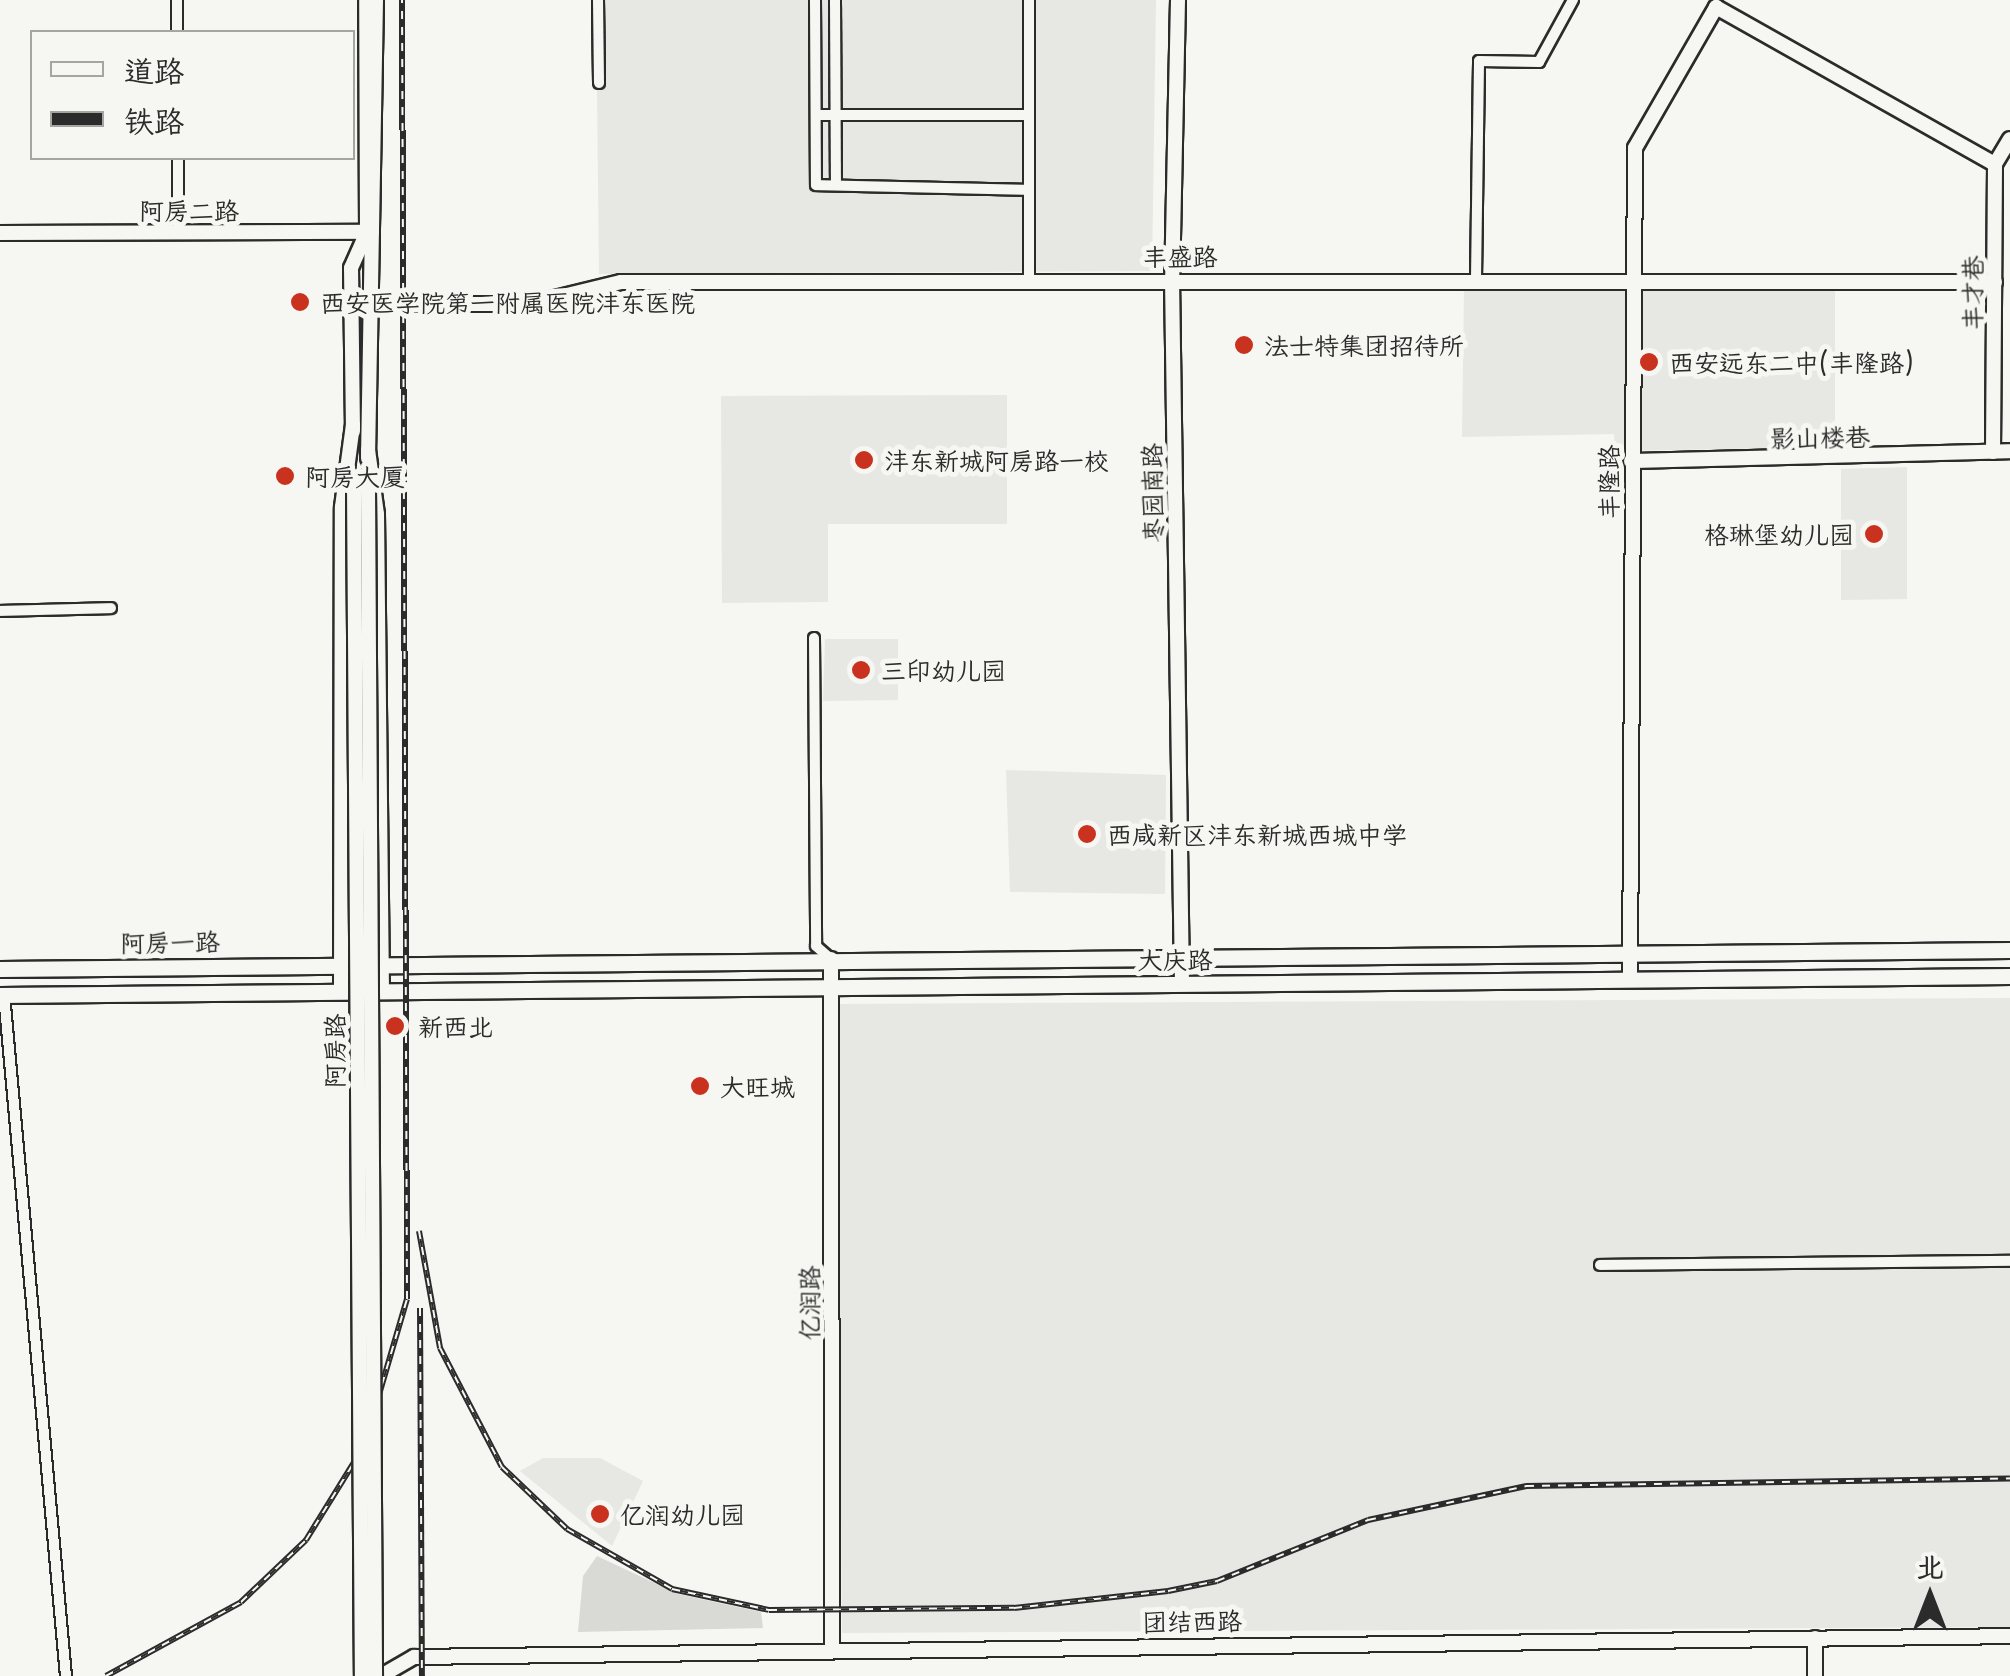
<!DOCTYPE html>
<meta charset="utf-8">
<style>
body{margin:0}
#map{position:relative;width:2010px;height:1676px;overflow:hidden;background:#f6f6f2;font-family:"Playpen Sans","LXGW WenKai TC",sans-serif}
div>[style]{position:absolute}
.built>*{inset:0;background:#e7e7e3}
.green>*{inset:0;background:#d9d9d5}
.roads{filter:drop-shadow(2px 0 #2b2b2b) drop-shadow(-2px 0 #2b2b2b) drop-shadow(0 2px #2b2b2b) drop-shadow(0 -2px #2b2b2b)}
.street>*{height:10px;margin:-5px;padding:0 5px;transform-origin:5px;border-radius:5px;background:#f6f6f2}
.secondary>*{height:14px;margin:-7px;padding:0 7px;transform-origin:7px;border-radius:7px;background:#f6f6f2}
.primary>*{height:15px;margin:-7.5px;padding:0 7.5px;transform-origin:7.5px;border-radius:7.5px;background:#f6f6f2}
.rail>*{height:6px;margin-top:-3px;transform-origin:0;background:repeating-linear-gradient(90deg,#f6f6f2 0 8px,#2b2b2b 0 16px);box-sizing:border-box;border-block:2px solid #2b2b2b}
.bridges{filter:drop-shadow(2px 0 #2b2b2b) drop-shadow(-2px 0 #2b2b2b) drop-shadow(0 2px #2b2b2b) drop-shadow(0 -2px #2b2b2b)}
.secondary-bridge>*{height:14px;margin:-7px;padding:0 7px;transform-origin:7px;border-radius:7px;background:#f6f6f2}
.dots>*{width:28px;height:28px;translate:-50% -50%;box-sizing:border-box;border:5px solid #f6f6f2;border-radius:50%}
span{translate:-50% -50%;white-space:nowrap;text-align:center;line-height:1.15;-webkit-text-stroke:10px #f6f6f2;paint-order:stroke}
.street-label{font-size:25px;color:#2b2b2b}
.poi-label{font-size:25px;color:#2b2b2b}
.left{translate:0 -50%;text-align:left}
.right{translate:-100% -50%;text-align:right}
.legend{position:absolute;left:30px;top:30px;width:325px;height:130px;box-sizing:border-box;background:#f6f6f2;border:2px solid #a5a5a2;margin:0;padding:12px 18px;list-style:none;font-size:30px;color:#2b2b2b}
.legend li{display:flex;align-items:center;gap:20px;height:50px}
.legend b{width:50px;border:2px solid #a5a5a2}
.north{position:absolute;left:1880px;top:1546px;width:100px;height:100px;-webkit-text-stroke:8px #f6f6f2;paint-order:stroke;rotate:0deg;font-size:28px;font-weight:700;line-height:40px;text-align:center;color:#2b2b2b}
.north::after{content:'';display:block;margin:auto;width:35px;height:45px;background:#2b2b2b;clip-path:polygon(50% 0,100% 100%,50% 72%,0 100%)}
</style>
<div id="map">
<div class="built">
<div style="clip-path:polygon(596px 0,1156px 0,1152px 271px,599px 274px)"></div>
<div style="clip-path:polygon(1464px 289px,1835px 290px,1835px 447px,1615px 451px,1614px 434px,1462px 437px)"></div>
<div style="clip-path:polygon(1007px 395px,1007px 524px,828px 524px,828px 602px,722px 603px,721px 396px)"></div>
<div style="clip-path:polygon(1907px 467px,1907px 599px,1841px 600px,1841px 469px)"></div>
<div style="clip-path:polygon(825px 639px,898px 639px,898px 700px,823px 701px)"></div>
<div style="clip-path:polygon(1006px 770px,1166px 775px,1165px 894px,1010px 892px)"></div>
<div style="clip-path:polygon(2010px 998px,2010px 1627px,842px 1633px,837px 1004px)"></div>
<div style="clip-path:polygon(543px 1458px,600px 1458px,643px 1481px,612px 1546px,520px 1471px)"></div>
</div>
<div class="green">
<div style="clip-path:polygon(597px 1556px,678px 1594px,761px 1612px,763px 1628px,578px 1632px,583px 1576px)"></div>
</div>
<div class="roads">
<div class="street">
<div style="left:177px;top:0;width:32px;rotate:90deg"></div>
<div style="left:598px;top:0;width:83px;rotate:89.3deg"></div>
<div style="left:815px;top:0;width:185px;rotate:89.7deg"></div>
<div style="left:816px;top:185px;width:213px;rotate:1.3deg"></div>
<div style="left:835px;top:0;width:185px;rotate:89.7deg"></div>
<div style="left:816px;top:115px;width:213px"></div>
<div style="left:178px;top:158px;width:74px;rotate:90deg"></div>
<div style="left:1476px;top:278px;width:217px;rotate:-89.2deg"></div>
<div style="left:1479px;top:61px;width:60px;rotate:1deg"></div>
<div style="left:1539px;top:62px;width:71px;rotate:-61.3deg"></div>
<div style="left:1029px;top:279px;width:279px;rotate:-90deg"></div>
<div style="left:0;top:611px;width:111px;rotate:-1.5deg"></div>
<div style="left:814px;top:638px;width:308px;rotate:89.6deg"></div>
<div style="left:816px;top:946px;width:20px;rotate:41deg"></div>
<div style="left:4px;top:995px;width:684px;rotate:84.8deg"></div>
<div style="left:1600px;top:1265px;width:410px;rotate:-0.6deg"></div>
</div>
<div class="secondary">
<div style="left:1178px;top:0;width:278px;rotate:91.2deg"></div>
<div style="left:1172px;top:278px;width:706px;rotate:89.19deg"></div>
<div style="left:0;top:233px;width:372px;rotate:-0.2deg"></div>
<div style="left:368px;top:304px;width:162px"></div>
<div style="left:530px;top:304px;width:94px;rotate:-13.6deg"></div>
<div style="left:621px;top:282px;width:1374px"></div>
<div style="left:353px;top:431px;width:163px;rotate:-90.7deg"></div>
<div style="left:351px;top:268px;width:39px;rotate:-66deg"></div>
<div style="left:367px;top:232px;width:232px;rotate:-90.2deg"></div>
<div style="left:368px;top:450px;width:65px;rotate:82deg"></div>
<div style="left:377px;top:514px;width:478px;rotate:89.4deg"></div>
<div style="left:1993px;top:452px;width:288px;rotate:-89.6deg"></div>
<div style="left:1995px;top:164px;width:29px;rotate:-59deg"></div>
<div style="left:368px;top:458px;width:458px;rotate:-89deg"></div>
<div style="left:1631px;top:461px;width:379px;rotate:-1.5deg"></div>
<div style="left:831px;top:959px;width:688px;rotate:89.92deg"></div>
<div style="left:1630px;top:979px;width:831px;rotate:-89.66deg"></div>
<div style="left:1635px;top:148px;width:163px;rotate:-60.1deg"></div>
<div style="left:1716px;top:7px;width:320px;rotate:29.4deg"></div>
<div style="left:341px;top:992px;width:485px;rotate:-89.9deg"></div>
<div style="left:342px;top:507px;width:83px;rotate:-82.4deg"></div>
<div style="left:381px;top:1676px;width:38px;rotate:-30deg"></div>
<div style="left:414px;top:1657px;width:1596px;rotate:-0.75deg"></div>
<div style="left:1815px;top:1676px;width:38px;rotate:-90deg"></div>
</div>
<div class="primary">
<div style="left:0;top:969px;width:2010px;rotate:-0.54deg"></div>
<div style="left:0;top:995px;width:2010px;rotate:-0.54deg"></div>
</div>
</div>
<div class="rail">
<div style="left:419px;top:1231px;width:119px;rotate:79.8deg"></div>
<div style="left:440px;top:1348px;width:134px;rotate:62.5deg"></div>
<div style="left:502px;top:1467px;width:90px;rotate:43.6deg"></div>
<div style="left:567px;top:1529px;width:121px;rotate:29.7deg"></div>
<div style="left:672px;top:1589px;width:99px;rotate:12.2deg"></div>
<div style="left:769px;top:1610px;width:245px;rotate:-0.5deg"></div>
<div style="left:1014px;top:1608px;width:155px;rotate:-6.3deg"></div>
<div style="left:1168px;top:1591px;width:50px;rotate:-11.5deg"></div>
<div style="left:1217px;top:1581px;width:163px;rotate:-22deg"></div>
<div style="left:1368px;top:1520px;width:162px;rotate:-12.1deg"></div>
<div style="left:1526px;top:1486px;width:484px;rotate:-0.9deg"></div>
<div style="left:420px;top:1308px;width:368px;rotate:89.7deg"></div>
<div style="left:106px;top:1676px;width:154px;rotate:-28.7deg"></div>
<div style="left:241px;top:1602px;width:90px;rotate:-43.6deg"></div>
<div style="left:306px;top:1540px;width:110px;rotate:-58.3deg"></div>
<div style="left:364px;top:1446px;width:153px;rotate:-73.7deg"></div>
<div style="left:407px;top:1299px;width:1299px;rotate:-90.22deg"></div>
</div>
<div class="bridges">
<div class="secondary-bridge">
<div style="left:354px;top:485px;width:1191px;rotate:89.62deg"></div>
<div style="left:368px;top:488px;width:1188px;rotate:89.66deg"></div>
</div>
</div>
<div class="dots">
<div style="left:300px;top:302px;background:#c8321e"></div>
<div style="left:1244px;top:345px;background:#c8321e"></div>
<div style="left:1649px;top:362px;background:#c8321e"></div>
<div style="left:864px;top:460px;background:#c8321e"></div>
<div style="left:285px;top:476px;background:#c8321e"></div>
<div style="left:1874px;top:534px;background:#c8321e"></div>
<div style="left:861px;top:670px;background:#c8321e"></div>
<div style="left:1087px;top:834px;background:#c8321e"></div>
<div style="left:395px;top:1026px;background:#c8321e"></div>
<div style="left:700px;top:1086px;background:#c8321e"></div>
<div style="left:600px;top:1514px;background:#c8321e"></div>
</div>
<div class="street-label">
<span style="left:189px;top:210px">阿房二路</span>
<span style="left:1180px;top:256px">丰盛路</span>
<span style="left:1972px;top:293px;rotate:-90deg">丰才巷</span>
<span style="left:1820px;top:437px;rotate:-1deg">影山楼巷</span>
<span style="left:1608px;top:482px;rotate:-90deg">丰隆路</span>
<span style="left:1152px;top:493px;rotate:-91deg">枣园南路</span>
<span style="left:170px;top:942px;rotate:-1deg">阿房一路</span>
<span style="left:1175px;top:959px">大庆路</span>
<span style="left:334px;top:1051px;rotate:-90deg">阿房路</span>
<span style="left:809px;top:1303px;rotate:-90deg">亿润路</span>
<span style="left:1192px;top:1621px;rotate:-1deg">团结西路</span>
</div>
<div class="poi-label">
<span class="left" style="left:320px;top:302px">西安医学院第一附属医院沣东医院</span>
<span class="left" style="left:1264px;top:345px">法士特集团招待所</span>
<span class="left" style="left:1669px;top:362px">西安远东二中(丰隆路)</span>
<span class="left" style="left:884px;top:460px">沣东新城阿房路一校</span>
<span class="left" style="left:305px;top:476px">阿房大厦</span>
<span class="right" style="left:1854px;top:534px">格琳堡幼儿园</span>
<span class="left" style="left:881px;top:670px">三印幼儿园</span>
<span class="left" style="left:1107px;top:834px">西咸新区沣东新城西城中学</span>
<span class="left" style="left:418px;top:1026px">新西北</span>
<span class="left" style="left:720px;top:1086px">大旺城</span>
<span class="left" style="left:620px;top:1514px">亿润幼儿园</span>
</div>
<ul class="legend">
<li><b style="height:12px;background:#f6f6f2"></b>道路</li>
<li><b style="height:12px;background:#2b2b2b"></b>铁路</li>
</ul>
<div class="north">北</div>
</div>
